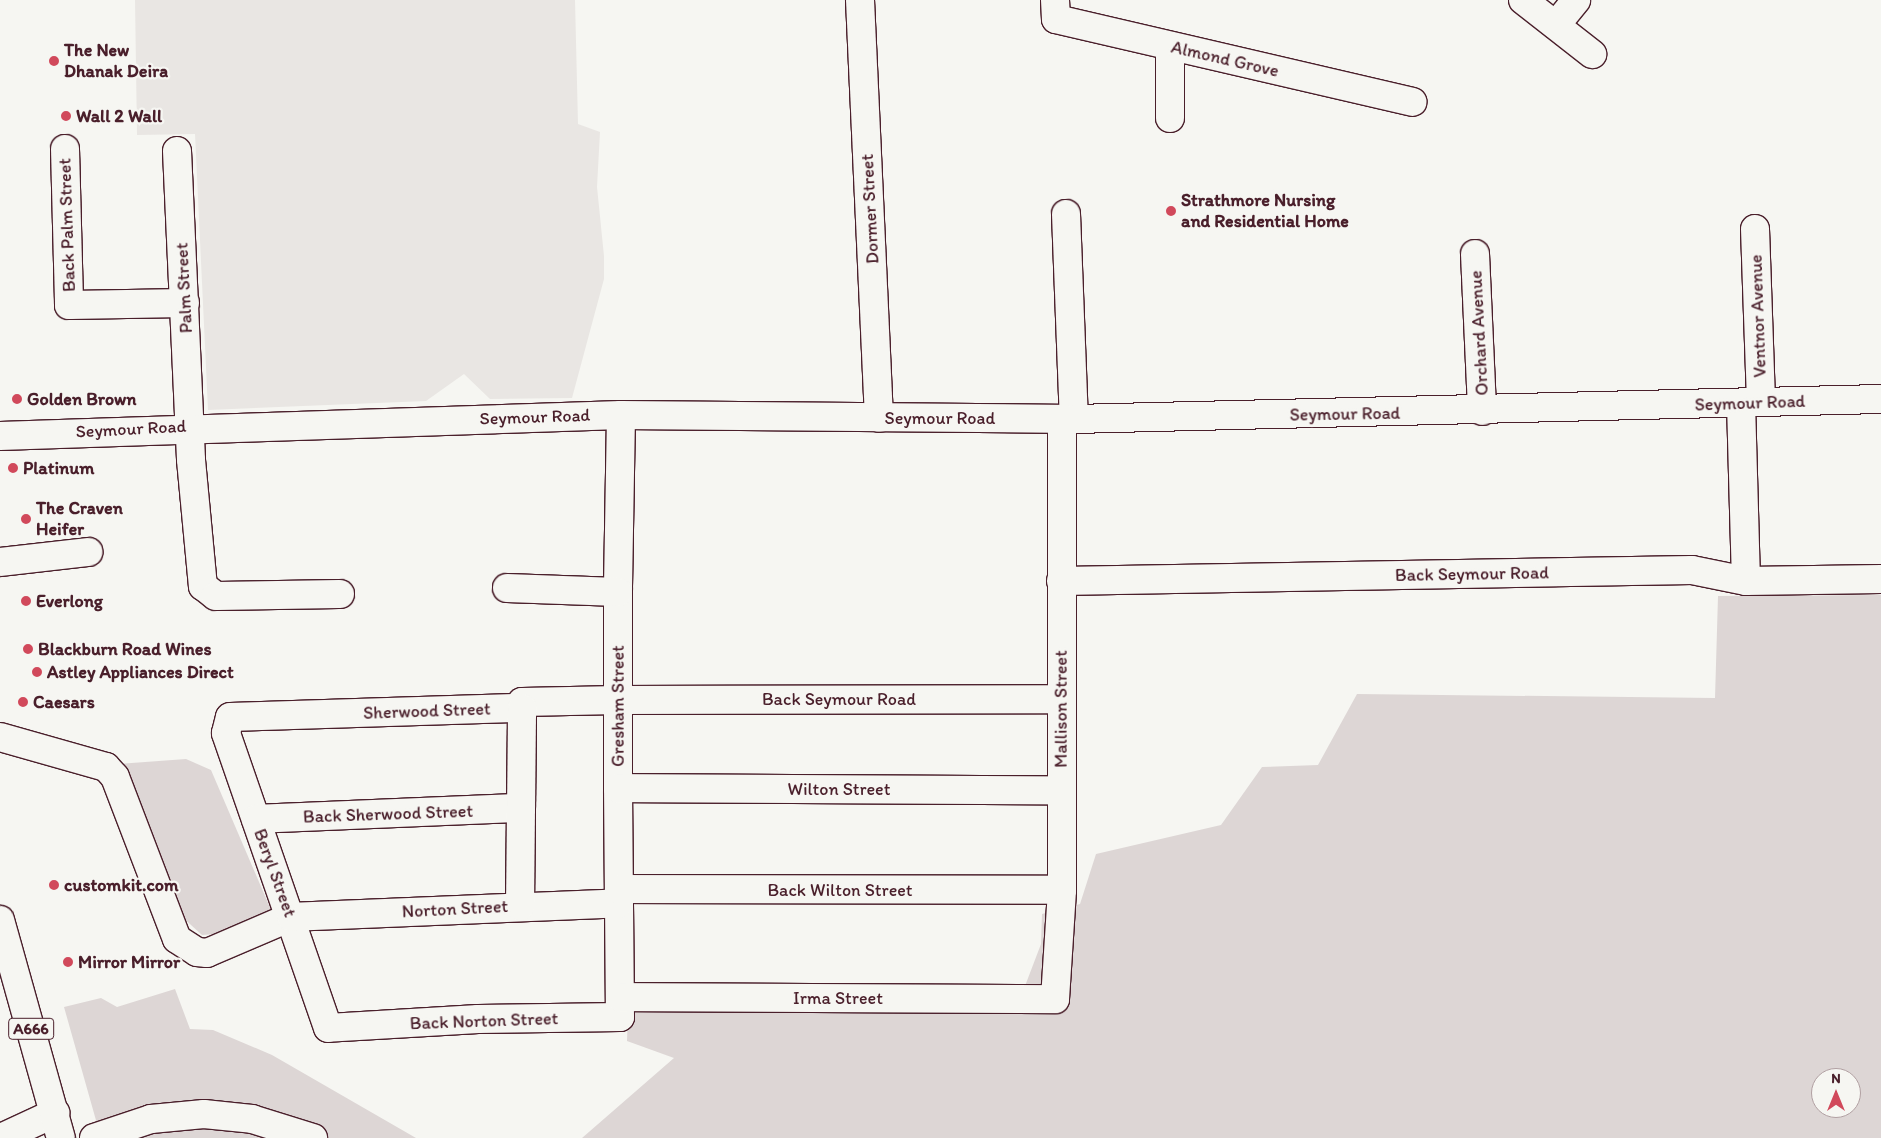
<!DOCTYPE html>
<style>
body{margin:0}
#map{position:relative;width:1881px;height:1138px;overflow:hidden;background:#f6f6f2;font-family:Itim,sans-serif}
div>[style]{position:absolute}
.built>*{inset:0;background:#e9e6e3}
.green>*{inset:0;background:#ddd6d5}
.roads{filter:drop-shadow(1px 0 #4a1f2b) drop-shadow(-1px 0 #4a1f2b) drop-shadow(0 1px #4a1f2b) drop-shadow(0 -1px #4a1f2b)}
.minor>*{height:28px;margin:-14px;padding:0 14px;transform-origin:14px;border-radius:14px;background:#f6f6f2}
.highway>*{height:28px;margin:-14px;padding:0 14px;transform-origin:14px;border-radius:14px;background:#f6f6f2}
.dots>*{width:14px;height:14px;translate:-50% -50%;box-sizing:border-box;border:2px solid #f6f6f2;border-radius:50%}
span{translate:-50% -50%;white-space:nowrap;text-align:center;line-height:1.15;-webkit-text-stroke:4.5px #f6f6f2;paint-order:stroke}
.shield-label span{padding:1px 4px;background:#f6f6f2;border:1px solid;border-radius:4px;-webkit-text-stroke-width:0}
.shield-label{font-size:16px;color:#4a1f2b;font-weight:700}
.poi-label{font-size:18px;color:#4a1f2b;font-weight:700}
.left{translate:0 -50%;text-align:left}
.street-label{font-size:18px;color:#4a1f2b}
.north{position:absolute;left:1811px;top:1068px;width:50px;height:50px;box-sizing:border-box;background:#f6f6f2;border:1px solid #b1a0a2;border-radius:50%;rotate:0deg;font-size:14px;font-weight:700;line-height:20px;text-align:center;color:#4a1f2b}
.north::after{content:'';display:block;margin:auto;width:18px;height:22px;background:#d1495b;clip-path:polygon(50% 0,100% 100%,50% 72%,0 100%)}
</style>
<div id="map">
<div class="built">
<div style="clip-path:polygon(135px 0,575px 0,578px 124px,600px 132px,597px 187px,604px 256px,604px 279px,572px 398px,490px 399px,464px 374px,426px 401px,208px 410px,195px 134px,137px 135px)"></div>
</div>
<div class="green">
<div style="clip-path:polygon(evenodd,1881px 595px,1881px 1138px,582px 1138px,674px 1058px,627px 1041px,629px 983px,1025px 986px,1041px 944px,1042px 914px,1080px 904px,1096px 854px,1221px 825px,1262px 767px,1318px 765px,1357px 694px,1715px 698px,1718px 596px,1881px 595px,1821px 1078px,1851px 1078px,1851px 1108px,1821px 1108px,1821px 1078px)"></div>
<div style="clip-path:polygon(186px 759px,211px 770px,271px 910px,215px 934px,202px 935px,180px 915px,118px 764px)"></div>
<div style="clip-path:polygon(175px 989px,190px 1029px,213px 1030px,272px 1055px,416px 1138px,101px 1138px,64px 1007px,101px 998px,117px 1007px)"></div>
</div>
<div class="roads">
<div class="minor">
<div style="left:860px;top:0;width:418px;rotate:87.4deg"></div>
<div style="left:1055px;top:0;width:19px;rotate:87deg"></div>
<div style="left:1056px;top:19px;width:366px;rotate:13.1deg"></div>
<div style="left:1523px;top:0;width:88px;rotate:38deg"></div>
<div style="left:1556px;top:25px;width:32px;rotate:-51deg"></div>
<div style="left:1170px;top:46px;width:72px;rotate:90deg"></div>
<div style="left:65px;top:149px;width:156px;rotate:88.5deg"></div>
<div style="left:69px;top:305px;width:116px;rotate:-1deg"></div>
<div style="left:177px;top:151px;width:309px;rotate:87.4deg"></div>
<div style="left:191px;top:460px;width:127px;rotate:84.6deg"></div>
<div style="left:203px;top:586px;width:16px;rotate:38deg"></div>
<div style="left:216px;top:596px;width:124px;rotate:-0.9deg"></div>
<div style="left:1066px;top:214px;width:205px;rotate:87.8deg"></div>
<div style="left:1755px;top:229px;width:173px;rotate:88deg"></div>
<div style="left:1475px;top:254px;width:157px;rotate:87.4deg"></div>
<div style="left:1741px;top:403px;width:178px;rotate:88.4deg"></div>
<div style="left:621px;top:415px;width:177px;rotate:91deg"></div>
<div style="left:618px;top:592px;width:196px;rotate:90deg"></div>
<div style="left:618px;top:788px;width:229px;rotate:89.5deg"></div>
<div style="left:620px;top:1017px;width:142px;rotate:179.2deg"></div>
<div style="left:478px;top:1019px;width:150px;rotate:176.6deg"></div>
<div style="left:328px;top:1028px;width:312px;rotate:-109.1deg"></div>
<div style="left:226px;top:733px;width:16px;rotate:-76deg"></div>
<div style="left:230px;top:717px;width:292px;rotate:-1.8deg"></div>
<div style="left:522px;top:708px;width:6px;rotate:-90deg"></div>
<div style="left:522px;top:702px;width:96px;rotate:-1.2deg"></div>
<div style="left:618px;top:700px;width:443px;rotate:-0.1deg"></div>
<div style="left:0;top:436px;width:621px;rotate:-1.94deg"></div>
<div style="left:621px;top:415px;width:453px;rotate:0.5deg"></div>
<div style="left:1074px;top:419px;width:807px;rotate:-1.42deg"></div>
<div style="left:0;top:562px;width:89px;rotate:-6.5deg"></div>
<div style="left:1061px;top:581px;width:631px;rotate:-1deg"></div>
<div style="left:1692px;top:570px;width:55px;rotate:11.5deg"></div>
<div style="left:1746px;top:581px;width:135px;rotate:-0.8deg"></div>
<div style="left:507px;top:588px;width:111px;rotate:2.1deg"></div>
<div style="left:0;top:737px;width:110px;rotate:15.8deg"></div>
<div style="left:106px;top:767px;width:13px;rotate:48deg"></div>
<div style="left:115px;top:777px;width:173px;rotate:69.1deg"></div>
<div style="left:177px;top:939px;width:24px;rotate:33deg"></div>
<div style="left:197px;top:952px;width:10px;rotate:6deg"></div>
<div style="left:207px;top:953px;width:91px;rotate:-23.2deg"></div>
<div style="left:291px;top:917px;width:328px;rotate:-2.4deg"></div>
<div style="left:618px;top:788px;width:443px;rotate:0.3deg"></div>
<div style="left:256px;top:819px;width:264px;rotate:-2.4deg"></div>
<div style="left:619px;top:889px;width:443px;rotate:0.1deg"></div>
<div style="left:520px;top:906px;width:198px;rotate:-89.4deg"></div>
<div style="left:620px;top:997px;width:435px;rotate:0.3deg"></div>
<div style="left:1055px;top:999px;width:109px;rotate:-86.3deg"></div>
<div style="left:1062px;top:890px;width:471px;rotate:-90deg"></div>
<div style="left:1px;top:1138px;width:60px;rotate:-24.8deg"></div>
<div style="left:94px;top:1138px;width:60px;rotate:-18.4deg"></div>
<div style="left:151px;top:1119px;width:53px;rotate:-5.4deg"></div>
<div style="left:204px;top:1114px;width:48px;rotate:5.9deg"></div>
<div style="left:252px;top:1119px;width:64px;rotate:17.3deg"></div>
</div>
<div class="highway">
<div style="left:0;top:920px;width:226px;rotate:74.4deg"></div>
</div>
</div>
<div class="dots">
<div style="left:54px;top:61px;background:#d1495b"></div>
<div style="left:66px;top:116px;background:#d1495b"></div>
<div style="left:1171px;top:211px;background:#d1495b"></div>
<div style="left:17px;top:399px;background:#d1495b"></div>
<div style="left:13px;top:468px;background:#d1495b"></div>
<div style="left:26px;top:519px;background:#d1495b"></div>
<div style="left:26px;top:601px;background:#d1495b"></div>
<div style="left:28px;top:649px;background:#d1495b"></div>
<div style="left:37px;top:672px;background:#d1495b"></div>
<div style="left:23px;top:702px;background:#d1495b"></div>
<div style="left:54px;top:885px;background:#d1495b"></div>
<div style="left:68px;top:962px;background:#d1495b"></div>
</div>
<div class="shield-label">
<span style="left:31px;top:1029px">A666</span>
</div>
<div class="poi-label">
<span class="left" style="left:64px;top:61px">The New<br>Dhanak Deira</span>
<span class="left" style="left:76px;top:116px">Wall 2 Wall</span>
<span class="left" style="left:1181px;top:211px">Strathmore Nursing<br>and Residential Home</span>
<span class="left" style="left:27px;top:399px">Golden Brown</span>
<span class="left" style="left:23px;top:468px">Platinum</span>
<span class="left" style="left:36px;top:519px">The Craven<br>Heifer</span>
<span class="left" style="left:36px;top:601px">Everlong</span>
<span class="left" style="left:38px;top:649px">Blackburn Road Wines</span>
<span class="left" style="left:47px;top:672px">Astley Appliances Direct</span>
<span class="left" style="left:33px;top:702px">Caesars</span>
<span class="left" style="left:64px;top:885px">customkit.com</span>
<span class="left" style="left:78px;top:962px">Mirror Mirror</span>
</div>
<div class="street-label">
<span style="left:1225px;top:59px;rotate:13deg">Almond Grove</span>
<span style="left:870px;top:209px;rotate:-93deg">Dormer Street</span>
<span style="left:67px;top:225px;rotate:-92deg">Back Palm Street</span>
<span style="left:184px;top:288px;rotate:-93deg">Palm Street</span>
<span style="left:1758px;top:316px;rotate:-92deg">Ventnor Avenue</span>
<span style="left:1479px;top:333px;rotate:-93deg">Orchard Avenue</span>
<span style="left:1750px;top:403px;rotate:-2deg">Seymour Road</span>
<span style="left:1345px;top:414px;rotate:-1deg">Seymour Road</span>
<span style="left:535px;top:417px;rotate:-2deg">Seymour Road</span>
<span style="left:940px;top:418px">Seymour Road</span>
<span style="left:131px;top:429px;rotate:-3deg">Seymour Road</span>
<span style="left:1472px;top:574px;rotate:-1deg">Back Seymour Road</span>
<span style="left:839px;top:699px">Back Seymour Road</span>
<span style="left:618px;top:706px;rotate:-90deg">Gresham Street</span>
<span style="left:1061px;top:709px;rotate:-90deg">Mallison Street</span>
<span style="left:427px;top:711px;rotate:-2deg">Sherwood Street</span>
<span style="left:839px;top:789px">Wilton Street</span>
<span style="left:388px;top:814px;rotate:-2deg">Back Sherwood Street</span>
<span style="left:275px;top:873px;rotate:70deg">Beryl Street</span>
<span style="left:840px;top:890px">Back Wilton Street</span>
<span style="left:455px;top:909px;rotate:-3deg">Norton Street</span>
<span style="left:838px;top:998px">Irma Street</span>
<span style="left:484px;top:1021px;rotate:-2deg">Back Norton Street</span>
</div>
<div class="north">N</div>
</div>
